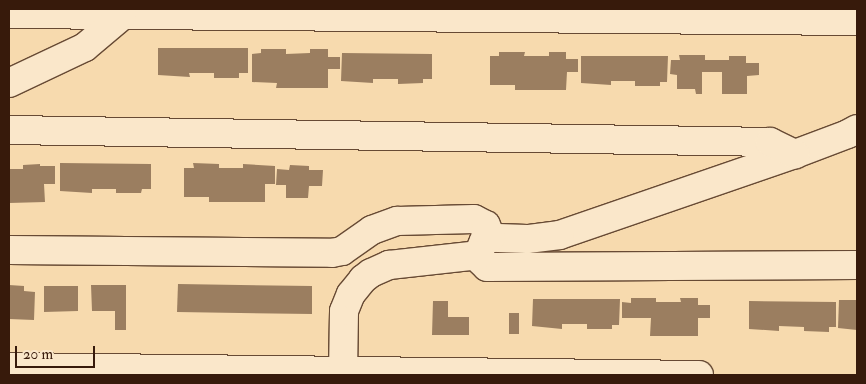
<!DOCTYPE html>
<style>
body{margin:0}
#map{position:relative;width:866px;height:384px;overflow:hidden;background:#f7daae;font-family:"IM FELL Double Pica",serif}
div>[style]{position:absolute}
.building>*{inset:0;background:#9b7e60}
.roads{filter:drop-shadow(1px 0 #674a34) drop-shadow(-1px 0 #674a34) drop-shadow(0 1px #674a34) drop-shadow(0 -1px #674a34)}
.minor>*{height:28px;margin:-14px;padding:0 14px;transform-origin:14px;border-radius:14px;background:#fae7ca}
span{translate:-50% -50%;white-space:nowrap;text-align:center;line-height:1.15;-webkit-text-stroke:4.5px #fae7ca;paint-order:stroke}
.frame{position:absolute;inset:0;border:10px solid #371a0b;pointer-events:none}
.scale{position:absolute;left:15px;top:346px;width:80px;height:22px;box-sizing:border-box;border:2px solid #371a0b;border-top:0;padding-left:6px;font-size:15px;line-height:18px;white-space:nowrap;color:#371a0b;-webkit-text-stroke:4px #fae7ca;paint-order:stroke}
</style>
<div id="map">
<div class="building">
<div style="clip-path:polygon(158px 48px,248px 48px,248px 73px,239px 73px,239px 78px,214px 78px,214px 73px,189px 73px,190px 77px,158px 75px)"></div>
<div style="clip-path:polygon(261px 49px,286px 49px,286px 54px,310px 53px,310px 49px,328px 49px,328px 57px,340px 57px,340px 69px,328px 69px,328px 88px,276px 88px,277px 83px,252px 82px,252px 54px,261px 53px)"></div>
<div style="clip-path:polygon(499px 52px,525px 52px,524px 56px,549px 56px,549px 52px,566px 52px,566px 59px,578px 59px,578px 72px,567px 72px,566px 90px,515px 90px,515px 85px,490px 85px,490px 56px,499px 56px)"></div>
<div style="clip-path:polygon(342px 53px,432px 54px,432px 79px,423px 79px,423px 83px,398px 84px,398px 79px,373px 79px,373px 83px,341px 81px)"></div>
<div style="clip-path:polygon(679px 55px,705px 55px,705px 60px,729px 60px,729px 56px,746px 56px,746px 63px,759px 63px,759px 75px,747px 76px,747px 94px,722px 94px,722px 72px,702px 72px,702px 94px,696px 94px,695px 89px,677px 89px,677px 75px,670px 74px,671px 60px,680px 60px)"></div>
<div style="clip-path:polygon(581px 56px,668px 56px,667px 82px,660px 82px,660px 86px,635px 86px,635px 81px,611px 81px,611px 85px,581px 83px)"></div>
<div style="clip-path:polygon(60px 163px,151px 164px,151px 189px,142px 189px,141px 193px,116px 193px,116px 189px,92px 189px,92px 193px,60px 191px)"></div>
<div style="clip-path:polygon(193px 163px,219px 164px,219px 168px,243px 168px,243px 164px,275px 166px,275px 184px,265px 184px,265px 202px,209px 202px,209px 197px,184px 197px,184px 168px,194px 168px)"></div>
<div style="clip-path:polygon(40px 164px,40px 166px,55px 166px,55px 184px,44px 184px,45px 202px,9px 203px,9px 169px,23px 169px,23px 165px)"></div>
<div style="clip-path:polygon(290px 165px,309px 166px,309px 170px,323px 170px,322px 186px,309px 186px,308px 198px,286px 198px,286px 185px,276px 185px,277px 169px,289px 170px)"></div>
<div style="clip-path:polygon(178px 284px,312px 286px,312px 314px,177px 312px)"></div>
<div style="clip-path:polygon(9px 285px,24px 286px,24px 291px,35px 292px,34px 320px,9px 319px)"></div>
<div style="clip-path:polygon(91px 285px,126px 285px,126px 330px,115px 330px,115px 311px,92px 311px)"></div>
<div style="clip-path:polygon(44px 286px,78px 286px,78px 311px,44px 312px)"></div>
<div style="clip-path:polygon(631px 298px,656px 298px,656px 302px,681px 302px,680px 298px,698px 298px,698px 305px,710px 305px,710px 318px,698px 318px,698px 336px,650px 336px,651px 318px,622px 318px,622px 302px,631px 303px)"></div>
<div style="clip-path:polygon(533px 299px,620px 299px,619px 325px,612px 325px,612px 329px,587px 329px,587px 324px,562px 324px,562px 329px,532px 326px)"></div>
<div style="clip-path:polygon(839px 300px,857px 300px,857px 330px,838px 328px)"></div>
<div style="clip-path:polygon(433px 301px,448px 301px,448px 317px,469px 317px,469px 335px,432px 335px)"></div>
<div style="clip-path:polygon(749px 301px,836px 302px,836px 327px,829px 327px,829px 332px,804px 331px,804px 327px,779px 326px,779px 331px,749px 329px)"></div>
<div style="clip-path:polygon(509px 313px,519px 313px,519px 334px,509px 334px)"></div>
</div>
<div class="roads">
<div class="minor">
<div style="left:9px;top:14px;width:848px;rotate:0.47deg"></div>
<div style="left:9px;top:83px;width:84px;rotate:-25.3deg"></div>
<div style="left:85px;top:47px;width:48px;rotate:-40deg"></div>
<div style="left:857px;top:129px;width:10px;rotate:151deg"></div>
<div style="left:848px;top:134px;width:57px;rotate:159.3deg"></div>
<div style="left:795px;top:154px;width:249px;rotate:161deg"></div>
<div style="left:560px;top:235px;width:33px;rotate:173deg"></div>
<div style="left:527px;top:239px;width:36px;rotate:-178deg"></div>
<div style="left:491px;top:238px;width:8px;rotate:157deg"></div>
<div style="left:484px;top:241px;width:12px;rotate:114deg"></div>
<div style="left:479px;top:252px;width:9px;rotate:77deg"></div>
<div style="left:481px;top:261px;width:8px;rotate:45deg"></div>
<div style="left:487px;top:267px;width:370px;rotate:-0.3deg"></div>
<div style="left:9px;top:130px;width:761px;rotate:0.9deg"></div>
<div style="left:770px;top:142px;width:28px;rotate:26deg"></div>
<div style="left:9px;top:250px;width:323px;rotate:0.5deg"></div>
<div style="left:332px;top:253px;width:10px;rotate:-11deg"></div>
<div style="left:342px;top:251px;width:37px;rotate:-35deg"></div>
<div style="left:372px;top:230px;width:27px;rotate:-20deg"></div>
<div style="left:397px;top:221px;width:77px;rotate:-1.5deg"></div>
<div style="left:474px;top:219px;width:13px;rotate:27deg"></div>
<div style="left:486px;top:225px;width:14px;rotate:69deg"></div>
<div style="left:9px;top:367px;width:690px;rotate:0.66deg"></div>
<div style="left:343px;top:375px;width:64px;rotate:-89.1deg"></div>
<div style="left:344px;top:311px;width:18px;rotate:-68deg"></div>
<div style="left:351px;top:294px;width:19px;rotate:-51deg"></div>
<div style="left:363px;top:279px;width:10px;rotate:-37deg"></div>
<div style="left:371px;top:273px;width:20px;rotate:-24deg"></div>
<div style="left:389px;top:265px;width:91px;rotate:-6.3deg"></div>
</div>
</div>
<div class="frame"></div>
<div class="scale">20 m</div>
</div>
